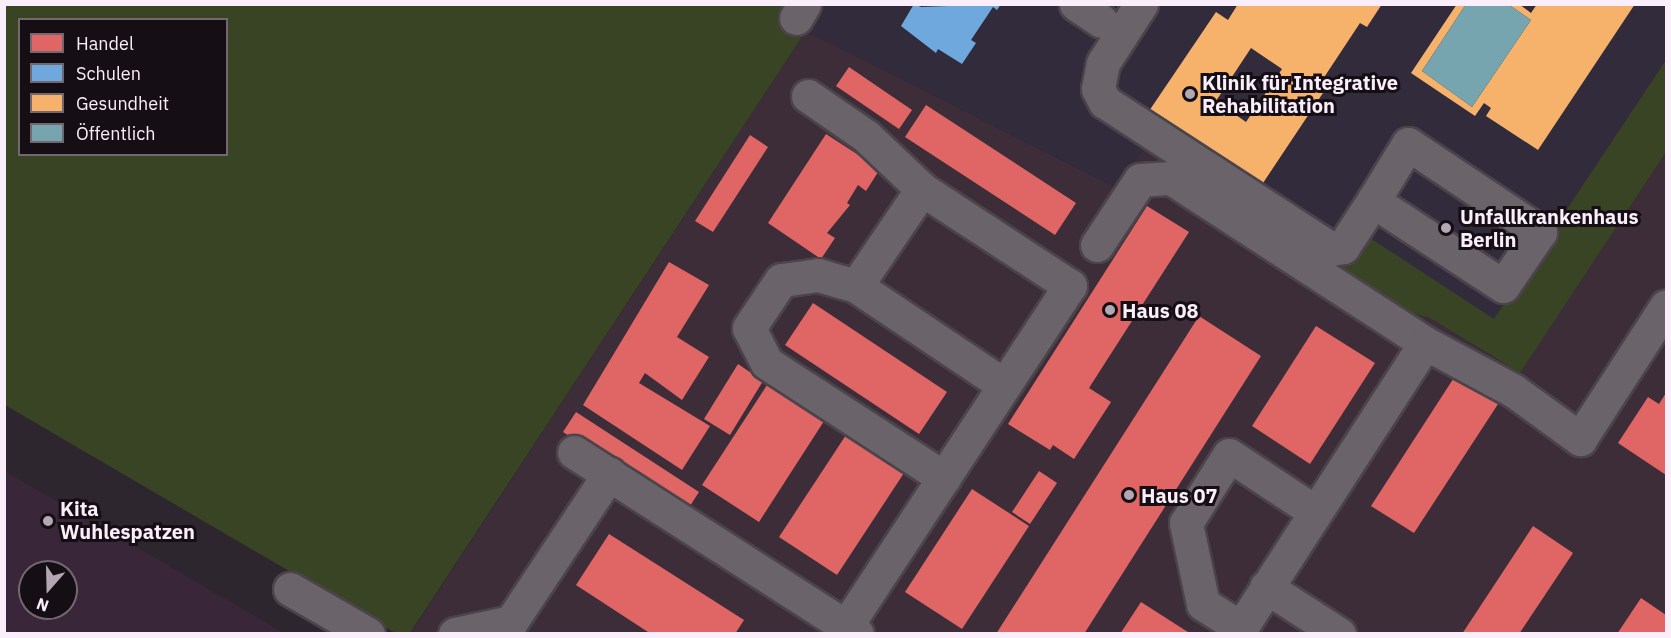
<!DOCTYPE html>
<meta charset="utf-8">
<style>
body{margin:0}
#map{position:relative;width:1671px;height:638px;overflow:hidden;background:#2e262e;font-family:"IBM Plex Sans",sans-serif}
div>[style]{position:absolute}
.commercial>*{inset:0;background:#3c2d38}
.built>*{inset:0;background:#3a2639}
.medical>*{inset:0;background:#312b3b}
.green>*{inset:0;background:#394425}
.shops>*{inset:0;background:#e06666}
.schools>*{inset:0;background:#6fa8dc}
.health>*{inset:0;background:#f6b26b}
.public>*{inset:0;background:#76a5af}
.roads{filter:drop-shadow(2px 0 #4b444b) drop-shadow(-2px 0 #4b444b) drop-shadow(0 2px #4b444b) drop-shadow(0 -2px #4b444b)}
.minor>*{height:33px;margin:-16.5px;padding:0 16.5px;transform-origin:16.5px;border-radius:16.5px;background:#6a636a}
.dots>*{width:16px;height:16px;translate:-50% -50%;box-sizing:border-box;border:3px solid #160e15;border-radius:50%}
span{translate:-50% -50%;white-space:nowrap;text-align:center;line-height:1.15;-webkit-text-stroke:6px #160e15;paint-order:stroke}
.poi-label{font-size:20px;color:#f9eef9;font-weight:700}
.left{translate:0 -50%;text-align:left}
.frame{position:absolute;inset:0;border:6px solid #f9eef9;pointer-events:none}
.legend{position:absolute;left:18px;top:18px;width:210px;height:138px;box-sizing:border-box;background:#160e15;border:2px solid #716870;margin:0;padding:8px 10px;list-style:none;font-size:18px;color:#f9eef9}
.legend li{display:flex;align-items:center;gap:12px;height:30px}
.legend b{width:30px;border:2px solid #716870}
.north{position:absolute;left:18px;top:560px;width:60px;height:60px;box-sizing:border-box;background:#160e15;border:2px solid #716870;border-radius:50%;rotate:200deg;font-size:16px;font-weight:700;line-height:24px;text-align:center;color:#f9eef9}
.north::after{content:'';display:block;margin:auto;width:21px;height:27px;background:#b2a8b2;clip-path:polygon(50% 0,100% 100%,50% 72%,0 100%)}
</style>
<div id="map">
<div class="commercial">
<div style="clip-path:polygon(806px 31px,1115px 187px,1147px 145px,1402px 310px,1430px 318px,1519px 373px,1666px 152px,1666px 633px,410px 634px)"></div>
</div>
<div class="built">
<div style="clip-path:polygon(evenodd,4px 471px,5px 471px,284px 633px,5px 633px,4px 471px,30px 572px,66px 572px,66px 608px,30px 608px,30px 572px)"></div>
</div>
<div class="medical">
<div style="clip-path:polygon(823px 4px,1666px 5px,1666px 152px,1520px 373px,1430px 318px,1402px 310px,1147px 145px,1115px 187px,806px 31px)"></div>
</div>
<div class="green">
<div style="clip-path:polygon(evenodd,5px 5px,823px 5px,410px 633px,395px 633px,5px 405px,5px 5px,20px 20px,226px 20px,226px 154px,20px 154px,20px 20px)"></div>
<div style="clip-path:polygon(1666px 60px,1666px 152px,1520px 373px,1430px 318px,1402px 310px,1338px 269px,1361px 232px,1494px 319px)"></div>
</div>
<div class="shops">
<div style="clip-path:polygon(849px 67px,912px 110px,899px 129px,836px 86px)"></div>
<div style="clip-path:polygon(926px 105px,1076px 203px,1055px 235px,905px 137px)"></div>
<div style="clip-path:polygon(826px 134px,880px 169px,866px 191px,858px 185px,847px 203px,850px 205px,827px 233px,835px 238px,821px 259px,768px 223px)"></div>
<div style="clip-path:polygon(750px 135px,768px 147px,713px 232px,695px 221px)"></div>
<div style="clip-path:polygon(1147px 206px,1189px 232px,1089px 388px,1111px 402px,1074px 459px,1053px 445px,1050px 450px,1008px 424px)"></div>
<div style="clip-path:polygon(669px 262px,709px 285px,677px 337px,709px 357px,682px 400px,645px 373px,639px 383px,710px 426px,682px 470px,583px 405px)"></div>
<div style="clip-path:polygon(813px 303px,947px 392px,919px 434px,785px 345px)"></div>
<div style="clip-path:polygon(1199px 316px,1261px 356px,1084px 634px,996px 634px)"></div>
<div style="clip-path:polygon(1316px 326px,1375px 363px,1310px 464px,1252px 426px)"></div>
<div style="clip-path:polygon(738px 364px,763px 381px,730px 435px,704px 419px)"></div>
<div style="clip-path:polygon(1457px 373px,1500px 401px,1414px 533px,1371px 506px)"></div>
<div style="clip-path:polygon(769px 382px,826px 418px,759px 522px,702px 485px)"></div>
<div style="clip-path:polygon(1666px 393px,1666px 475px,1618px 443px,1648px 397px,1659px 404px)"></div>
<div style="clip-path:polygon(576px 412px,699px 492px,686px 512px,563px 432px)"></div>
<div style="clip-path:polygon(846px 435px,904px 473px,837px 575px,779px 537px)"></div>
<div style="clip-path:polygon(1039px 471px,1057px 483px,1030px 524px,1012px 512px)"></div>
<div style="clip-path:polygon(972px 489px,1029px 526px,962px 629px,905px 592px)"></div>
<div style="clip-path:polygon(1533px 526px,1573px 553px,1519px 634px,1462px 634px)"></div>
<div style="clip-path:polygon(609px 534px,744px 620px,735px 634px,651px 634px,576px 585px)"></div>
<div style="clip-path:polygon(1641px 598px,1666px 615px,1666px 634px,1617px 634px)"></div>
<div style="clip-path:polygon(1141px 602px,1191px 634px,1120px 634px)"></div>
</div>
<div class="schools">
<div style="clip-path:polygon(914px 4px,921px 7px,1001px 4px,997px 10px,993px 7px,971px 40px,976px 43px,962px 64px,938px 49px,936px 53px,901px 26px)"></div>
</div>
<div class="health">
<div style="clip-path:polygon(evenodd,1238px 4px,1382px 4px,1367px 27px,1360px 23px,1321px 82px,1327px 87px,1259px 189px,1147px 114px,1216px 12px,1228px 20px,1238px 4px,1251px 48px,1282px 69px,1246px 122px,1216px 101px,1251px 48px)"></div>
<div style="clip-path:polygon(1457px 4px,1466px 4px,1422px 71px,1472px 107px,1531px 20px,1508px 4px,1519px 4px,1531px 13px,1537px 4px,1635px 4px,1538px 150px,1486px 116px,1491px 108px,1484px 103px,1475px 116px,1411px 73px)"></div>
</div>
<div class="public">
<div style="clip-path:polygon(1466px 4px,1508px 4px,1531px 20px,1472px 107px,1422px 71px)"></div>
</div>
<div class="roads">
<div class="minor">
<div style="left:1076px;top:4px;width:30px;rotate:34deg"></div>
<div style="left:1141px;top:4px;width:70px;rotate:122.8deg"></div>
<div style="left:1103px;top:63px;width:26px;rotate:101deg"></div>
<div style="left:1098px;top:89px;width:15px;rotate:62deg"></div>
<div style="left:1105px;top:102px;width:270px;rotate:33deg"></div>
<div style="left:1331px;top:249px;width:12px;rotate:-9deg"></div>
<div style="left:1343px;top:247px;width:55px;rotate:-56.9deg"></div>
<div style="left:796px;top:18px;width:16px;rotate:-60deg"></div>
<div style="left:808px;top:96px;width:70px;rotate:34.6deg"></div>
<div style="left:866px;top:136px;width:77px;rotate:43.4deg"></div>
<div style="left:1408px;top:144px;width:159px;rotate:33.7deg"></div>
<div style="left:1540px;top:232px;width:65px;rotate:124.4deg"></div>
<div style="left:1503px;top:286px;width:155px;rotate:-146.8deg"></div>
<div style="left:1373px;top:201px;width:67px;rotate:-58.4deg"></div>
<div style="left:1097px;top:245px;width:78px;rotate:-56.5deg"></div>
<div style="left:1140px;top:180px;width:31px;rotate:-4deg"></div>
<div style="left:1171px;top:178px;width:303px;rotate:33deg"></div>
<div style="left:1425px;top:343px;width:101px;rotate:28.3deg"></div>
<div style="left:1514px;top:391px;width:82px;rotate:36deg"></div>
<div style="left:1580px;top:439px;width:158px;rotate:-57.1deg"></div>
<div style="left:856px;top:286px;width:40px;rotate:-164deg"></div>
<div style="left:818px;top:275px;width:37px;rotate:172deg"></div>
<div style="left:781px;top:280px;width:58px;rotate:123.7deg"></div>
<div style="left:749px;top:328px;width:39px;rotate:63deg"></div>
<div style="left:767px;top:363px;width:211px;rotate:33deg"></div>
<div style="left:574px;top:452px;width:336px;rotate:32.7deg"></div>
<div style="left:1266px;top:587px;width:87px;rotate:32.8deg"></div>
<div style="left:290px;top:589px;width:90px;rotate:30deg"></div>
<div style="left:1241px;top:628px;width:45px;rotate:-147.7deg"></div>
<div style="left:1203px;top:604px;width:83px;rotate:-101.9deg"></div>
<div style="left:1186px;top:523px;width:80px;rotate:-57.7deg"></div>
<div style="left:1229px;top:455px;width:103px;rotate:33.5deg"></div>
<div style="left:455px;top:634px;width:57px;rotate:-12.1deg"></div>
<div style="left:511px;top:622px;width:178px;rotate:-56.5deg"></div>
<div style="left:841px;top:634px;width:417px;rotate:-56.7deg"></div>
<div style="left:1070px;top:286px;width:177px;rotate:-146.8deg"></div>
<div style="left:922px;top:189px;width:117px;rotate:124.2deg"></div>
<div style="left:856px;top:286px;width:178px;rotate:33.8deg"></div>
<div style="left:1237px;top:634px;width:346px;rotate:-57.1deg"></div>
</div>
</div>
<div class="dots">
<div style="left:1190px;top:94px;background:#b2a8b2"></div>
<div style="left:1446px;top:228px;background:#b2a8b2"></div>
<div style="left:1110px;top:310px;background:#b2a8b2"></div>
<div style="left:1129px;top:495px;background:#b2a8b2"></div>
<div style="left:48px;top:521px;background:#b2a8b2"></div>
</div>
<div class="poi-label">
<span class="left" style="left:1202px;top:94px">Klinik für Integrative<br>Rehabilitation</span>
<span class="left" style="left:1460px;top:228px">Unfallkrankenhaus<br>Berlin</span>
<span class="left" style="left:1122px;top:310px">Haus 08</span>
<span class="left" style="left:1141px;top:495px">Haus 07</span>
<span class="left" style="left:60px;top:520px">Kita<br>Wuhlespatzen</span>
</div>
<div class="frame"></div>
<ul class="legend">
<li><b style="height:16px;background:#e06666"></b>Handel</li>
<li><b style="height:16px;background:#6fa8dc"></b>Schulen</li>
<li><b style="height:16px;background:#f6b26b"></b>Gesundheit</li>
<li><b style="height:16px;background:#76a5af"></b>Öffentlich</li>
</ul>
<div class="north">N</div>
</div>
